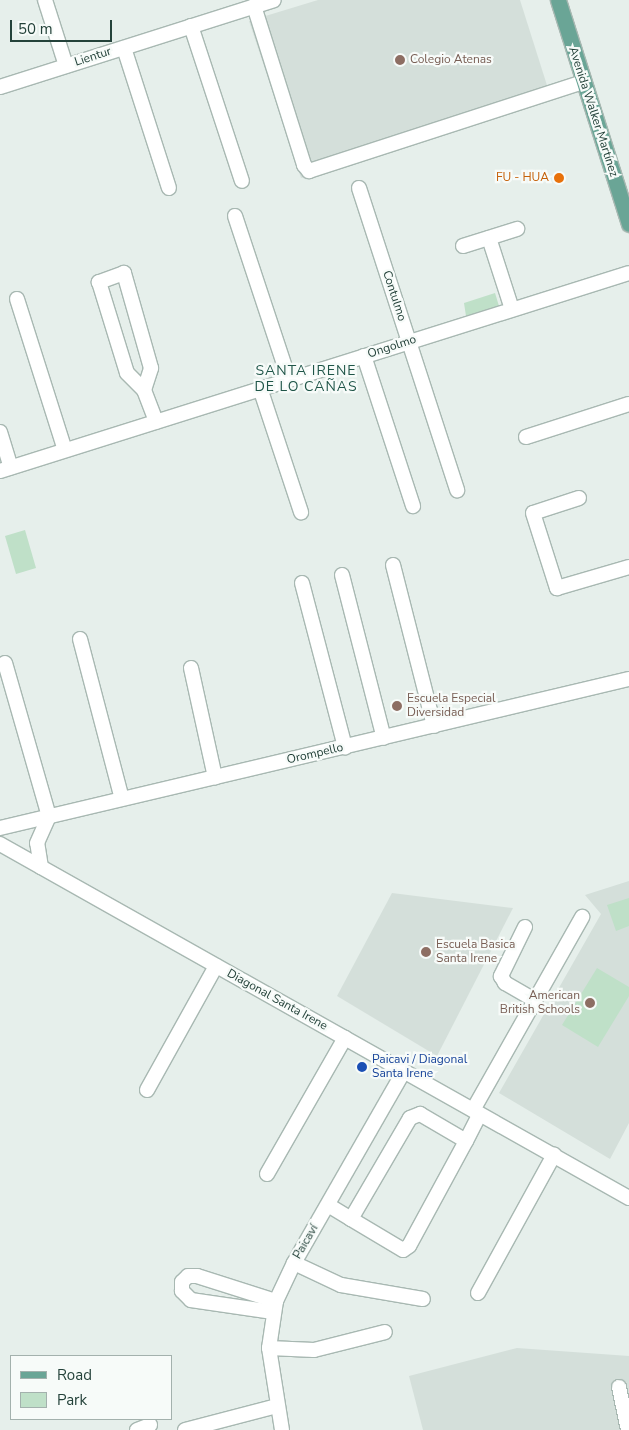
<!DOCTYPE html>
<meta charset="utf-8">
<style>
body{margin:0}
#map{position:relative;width:629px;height:1430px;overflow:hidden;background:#e6efeb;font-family:"Nunito Sans",sans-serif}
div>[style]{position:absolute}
.built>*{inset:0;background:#d4dfda}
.green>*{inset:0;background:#bfe0c8}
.roads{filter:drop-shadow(1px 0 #a8b8b2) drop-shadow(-1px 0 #a8b8b2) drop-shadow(0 1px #a8b8b2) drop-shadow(0 -1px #a8b8b2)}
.minor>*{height:14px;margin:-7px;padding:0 7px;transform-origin:7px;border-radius:7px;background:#fff}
.major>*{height:15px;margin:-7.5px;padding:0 7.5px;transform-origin:7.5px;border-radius:7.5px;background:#6aa596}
.dots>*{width:14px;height:14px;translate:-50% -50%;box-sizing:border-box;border:2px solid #f7fbf9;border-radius:50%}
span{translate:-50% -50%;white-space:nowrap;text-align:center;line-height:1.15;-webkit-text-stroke:4.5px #f7fbf9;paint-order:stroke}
.street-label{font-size:12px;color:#24423a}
.education-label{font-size:12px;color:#785e54}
.left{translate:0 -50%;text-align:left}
.right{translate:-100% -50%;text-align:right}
.food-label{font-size:12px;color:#c56008}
.transit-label{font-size:12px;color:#164399}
.neighbourhood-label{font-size:14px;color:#1f5548;letter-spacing:1px}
.legend{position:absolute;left:10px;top:1355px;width:162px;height:65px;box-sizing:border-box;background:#f7fbf9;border:1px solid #a3b1ad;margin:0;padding:6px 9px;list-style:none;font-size:15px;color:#24423a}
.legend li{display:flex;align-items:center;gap:10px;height:25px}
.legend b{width:25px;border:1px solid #a3b1ad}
.scale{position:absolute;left:10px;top:20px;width:102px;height:22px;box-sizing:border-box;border:2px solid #24423a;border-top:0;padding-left:6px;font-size:15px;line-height:18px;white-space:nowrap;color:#24423a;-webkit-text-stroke:4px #f7fbf9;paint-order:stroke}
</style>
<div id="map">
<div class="built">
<div style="clip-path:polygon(318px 0,520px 0,551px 98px,301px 178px,249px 21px)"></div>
<div style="clip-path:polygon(629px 881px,629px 1123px,610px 1159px,499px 1093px,601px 914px,585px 895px)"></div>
<div style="clip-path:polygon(392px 893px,513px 908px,437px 1056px,337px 996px)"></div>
<div style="clip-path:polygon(517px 1348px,629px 1356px,629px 1430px,423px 1430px,409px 1376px)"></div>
</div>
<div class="green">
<div style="clip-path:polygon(495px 293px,499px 306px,466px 316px,464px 303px)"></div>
<div style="clip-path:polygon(25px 530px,36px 568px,16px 574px,5px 536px)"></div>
<div style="clip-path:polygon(629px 898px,629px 926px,616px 931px,607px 905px)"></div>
<div style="clip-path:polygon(597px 968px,629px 987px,629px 996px,598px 1047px,562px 1025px)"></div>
</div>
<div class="roads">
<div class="minor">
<div style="left:45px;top:0;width:69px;rotate:72.3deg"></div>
<div style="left:254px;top:6px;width:167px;rotate:72.5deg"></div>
<div style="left:304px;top:165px;width:8px;rotate:50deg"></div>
<div style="left:309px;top:171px;width:288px;rotate:-18deg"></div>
<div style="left:191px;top:26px;width:163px;rotate:71.8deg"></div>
<div style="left:124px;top:48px;width:147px;rotate:72.2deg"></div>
<div style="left:0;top:87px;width:287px;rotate:-17.6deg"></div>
<div style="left:359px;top:188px;width:318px;rotate:72deg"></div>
<div style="left:235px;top:216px;width:172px;rotate:71.7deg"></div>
<div style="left:489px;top:238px;width:75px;rotate:72.1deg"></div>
<div style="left:463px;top:246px;width:57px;rotate:-17.5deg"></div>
<div style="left:17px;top:299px;width:158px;rotate:72.4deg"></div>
<div style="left:364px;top:356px;width:158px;rotate:71.9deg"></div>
<div style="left:260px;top:388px;width:131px;rotate:71.7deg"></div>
<div style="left:144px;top:390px;width:23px;rotate:-72deg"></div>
<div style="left:151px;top:368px;width:99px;rotate:-105.9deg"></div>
<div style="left:124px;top:273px;width:27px;rotate:160deg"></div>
<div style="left:99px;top:282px;width:95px;rotate:72.9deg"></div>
<div style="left:127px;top:373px;width:24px;rotate:45deg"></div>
<div style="left:144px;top:390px;width:34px;rotate:69deg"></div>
<div style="left:0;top:432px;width:37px;rotate:73deg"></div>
<div style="left:526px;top:437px;width:108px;rotate:-17.8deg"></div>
<div style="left:0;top:471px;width:659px;rotate:-17.47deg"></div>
<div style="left:579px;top:498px;width:48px;rotate:161.9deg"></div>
<div style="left:533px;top:513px;width:79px;rotate:72.3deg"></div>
<div style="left:557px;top:588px;width:75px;rotate:-16.3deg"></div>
<div style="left:393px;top:565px;width:166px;rotate:75.7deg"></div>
<div style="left:342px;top:575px;width:168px;rotate:75.6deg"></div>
<div style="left:302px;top:583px;width:170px;rotate:75.3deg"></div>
<div style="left:80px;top:639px;width:165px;rotate:75.3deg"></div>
<div style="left:5px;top:663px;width:159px;rotate:74deg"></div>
<div style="left:191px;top:668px;width:112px;rotate:77.6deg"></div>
<div style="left:0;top:828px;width:646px;rotate:-13.33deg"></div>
<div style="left:0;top:844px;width:722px;rotate:29.37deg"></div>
<div style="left:41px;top:867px;width:24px;rotate:-99deg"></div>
<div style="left:37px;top:843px;width:30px;rotate:-66deg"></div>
<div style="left:525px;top:927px;width:55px;rotate:116.1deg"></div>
<div style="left:501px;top:976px;width:8px;rotate:60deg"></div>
<div style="left:505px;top:983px;width:34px;rotate:30deg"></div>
<div style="left:147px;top:1090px;width:142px;rotate:-60.9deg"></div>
<div style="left:473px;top:1110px;width:222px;rotate:-60.5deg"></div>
<div style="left:420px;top:1114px;width:53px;rotate:30.4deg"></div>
<div style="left:466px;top:1141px;width:119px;rotate:118.5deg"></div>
<div style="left:409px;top:1246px;width:7px;rotate:146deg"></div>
<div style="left:403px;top:1250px;width:61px;rotate:-149.2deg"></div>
<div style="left:351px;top:1219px;width:117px;rotate:-59.7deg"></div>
<div style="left:410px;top:1118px;width:11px;rotate:-22deg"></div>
<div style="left:466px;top:1141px;width:30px;rotate:-63deg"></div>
<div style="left:267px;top:1174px;width:157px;rotate:-60.2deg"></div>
<div style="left:328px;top:1205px;width:27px;rotate:31deg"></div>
<div style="left:294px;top:1263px;width:52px;rotate:25.1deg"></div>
<div style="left:341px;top:1285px;width:83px;rotate:9.7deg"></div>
<div style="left:478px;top:1293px;width:158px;rotate:-61.2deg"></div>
<div style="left:273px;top:1312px;width:83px;rotate:-171.7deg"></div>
<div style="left:191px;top:1300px;width:13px;rotate:-135deg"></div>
<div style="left:182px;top:1291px;width:9px;rotate:-90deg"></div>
<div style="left:182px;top:1282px;width:8px;rotate:-45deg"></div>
<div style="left:188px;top:1276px;width:9px"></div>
<div style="left:197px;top:1276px;width:83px;rotate:17.6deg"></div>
<div style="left:269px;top:1348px;width:45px;rotate:2.5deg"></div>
<div style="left:314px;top:1350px;width:73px;rotate:-14.2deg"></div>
<div style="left:619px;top:1387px;width:44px;rotate:78.2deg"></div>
<div style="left:137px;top:1430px;width:14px;rotate:-21deg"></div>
<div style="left:185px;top:1430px;width:95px;rotate:-14.6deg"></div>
<div style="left:282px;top:1430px;width:83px;rotate:-99deg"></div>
<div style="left:269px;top:1348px;width:48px;rotate:-81.5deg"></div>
<div style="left:276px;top:1301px;width:42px;rotate:-64.7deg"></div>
<div style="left:294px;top:1263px;width:221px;rotate:-60.2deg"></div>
</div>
<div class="major">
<div style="left:558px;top:0;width:235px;rotate:72.4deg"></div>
</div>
</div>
<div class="dots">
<div style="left:400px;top:60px;background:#8d6e63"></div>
<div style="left:559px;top:178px;background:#e8710a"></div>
<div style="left:397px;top:706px;background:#8d6e63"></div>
<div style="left:426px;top:952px;background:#8d6e63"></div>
<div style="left:590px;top:1003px;background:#8d6e63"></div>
<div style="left:362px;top:1067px;background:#1a4fb4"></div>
</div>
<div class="street-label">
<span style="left:93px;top:57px;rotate:-18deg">Lientur</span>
<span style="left:593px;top:112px;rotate:72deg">Avenida Walker Martínez</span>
<span style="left:394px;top:296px;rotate:72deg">Contulmo</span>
<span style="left:392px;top:347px;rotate:-18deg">Ongolmo</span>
<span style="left:315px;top:754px;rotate:-13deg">Orompello</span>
<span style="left:277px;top:1000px;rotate:29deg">Diagonal Santa Irene</span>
<span style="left:306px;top:1242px;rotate:-60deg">Paicaví</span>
</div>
<div class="education-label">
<span class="left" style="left:410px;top:60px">Colegio Atenas</span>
<span class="left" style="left:407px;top:706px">Escuela Especial<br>Diversidad</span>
<span class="left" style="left:436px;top:952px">Escuela Basica<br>Santa Irene</span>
<span class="right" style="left:580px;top:1003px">American<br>British Schools</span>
</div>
<div class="food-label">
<span class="right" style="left:549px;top:178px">FU - HUA</span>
</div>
<div class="transit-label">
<span class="left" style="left:372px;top:1067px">Paicavi / Diagonal<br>Santa Irene</span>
</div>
<div class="neighbourhood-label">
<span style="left:306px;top:379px">SANTA IRENE<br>DE LO CAÑAS</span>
</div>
<ul class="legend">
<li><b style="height:6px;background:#6aa596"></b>Road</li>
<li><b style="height:14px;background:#bfe0c8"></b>Park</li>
</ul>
<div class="scale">50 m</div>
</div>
